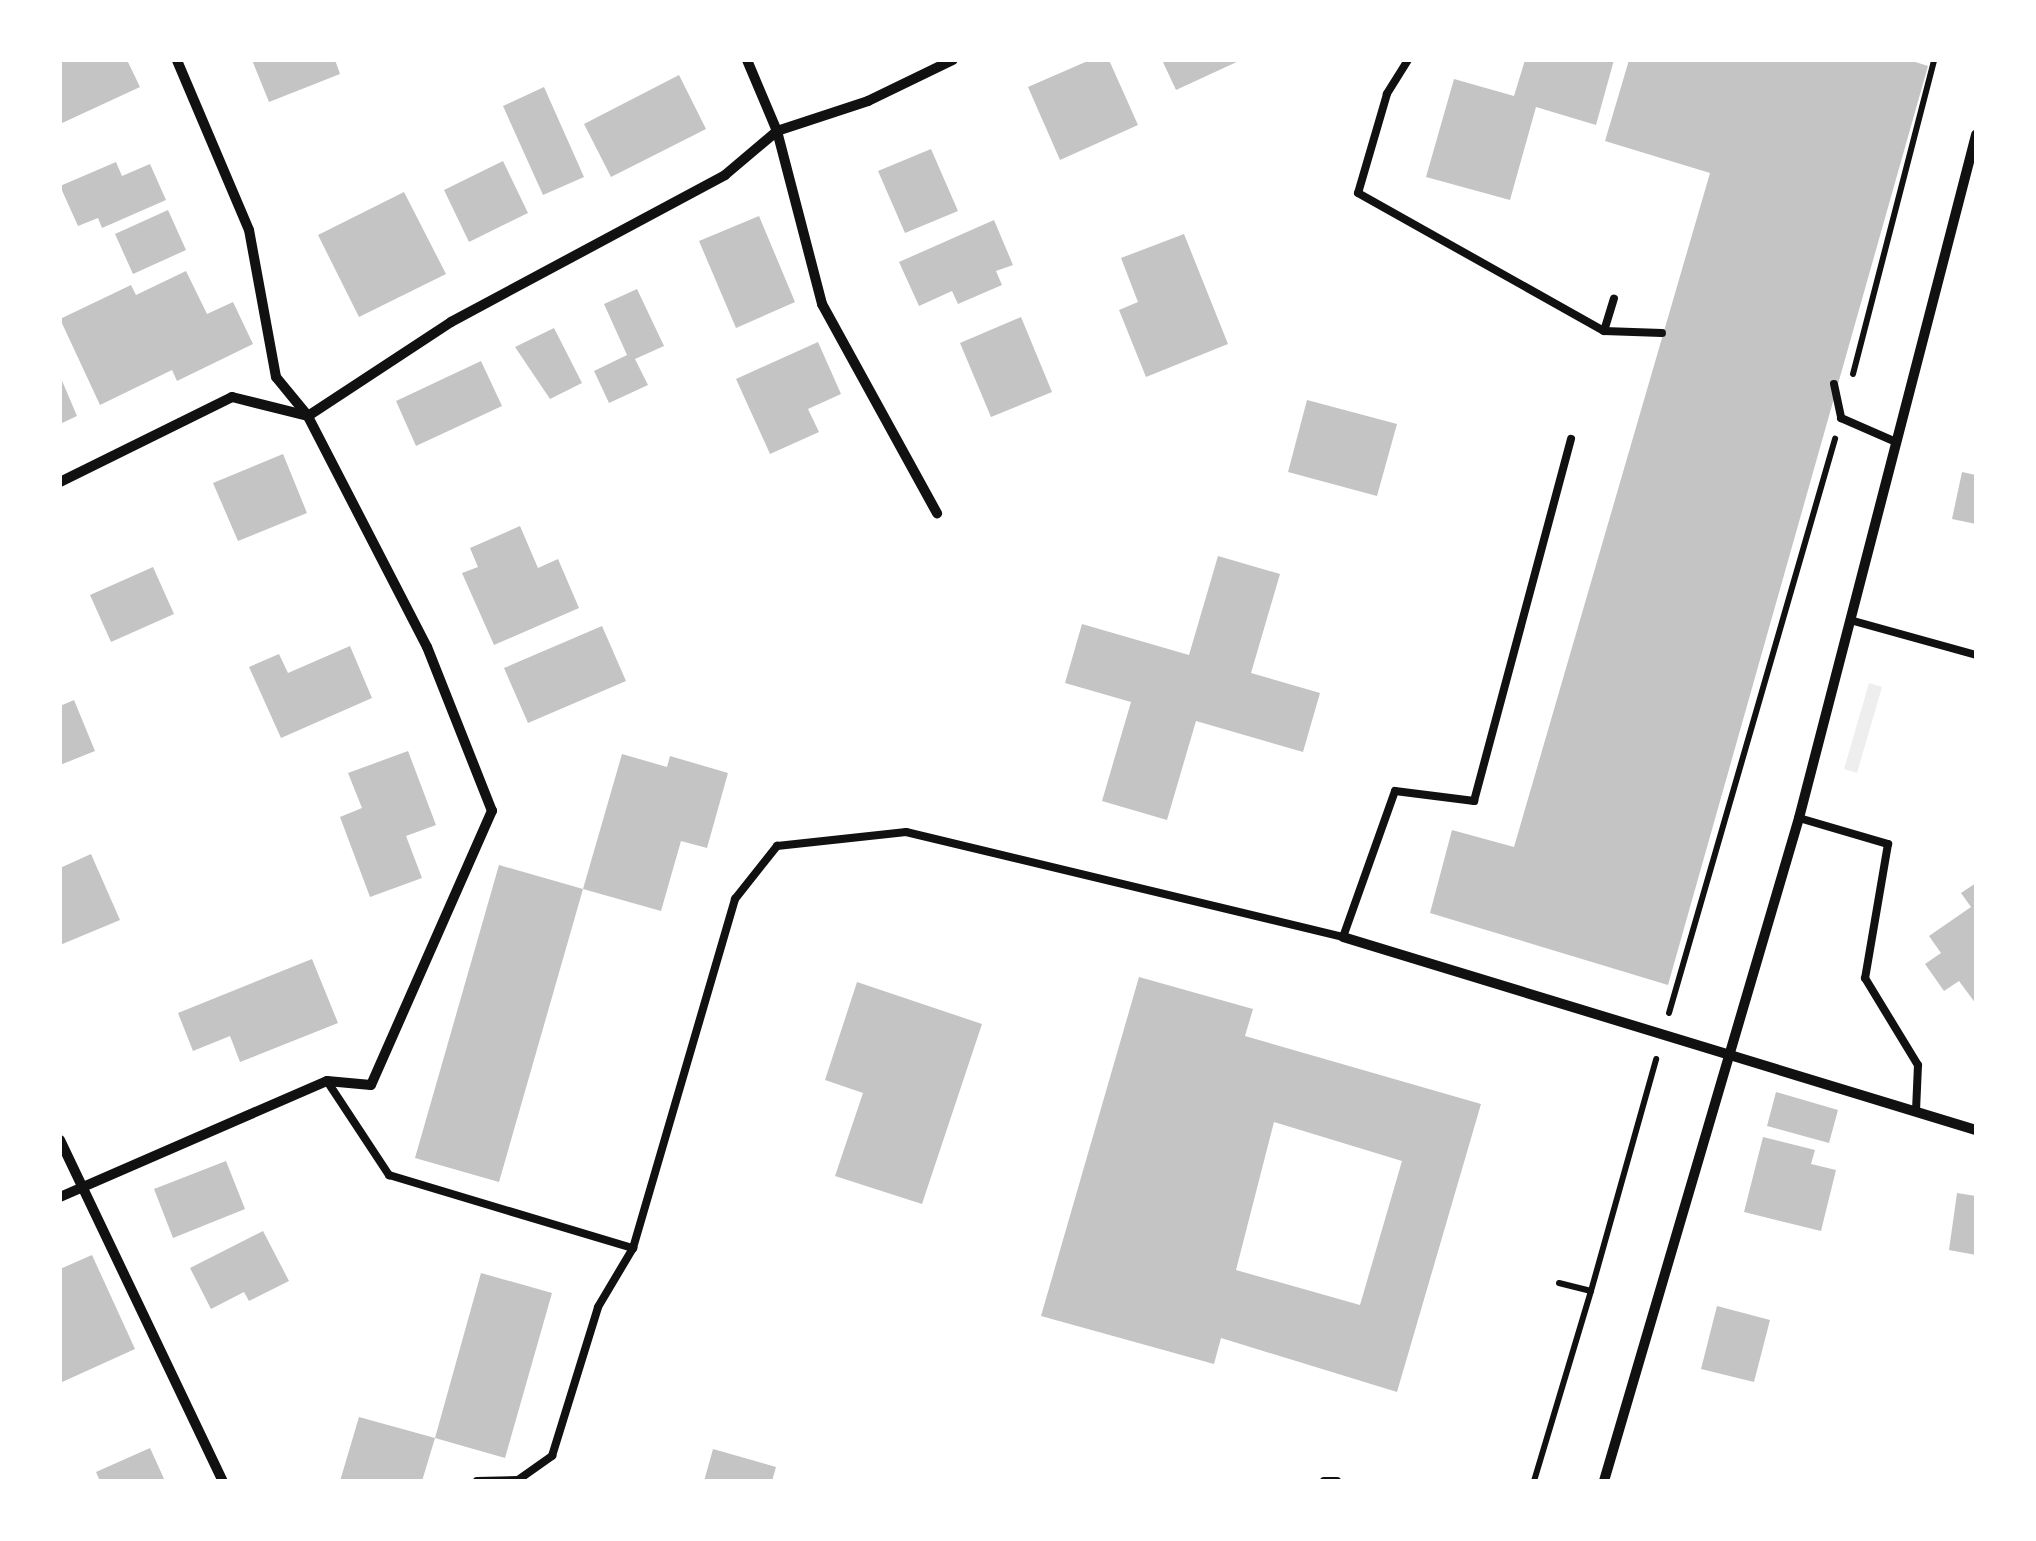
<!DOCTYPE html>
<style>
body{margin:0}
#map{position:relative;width:2036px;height:1541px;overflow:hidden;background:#fff;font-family:"Libre Baskerville",serif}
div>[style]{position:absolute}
.green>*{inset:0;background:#eee}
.building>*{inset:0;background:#c4c4c4}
.path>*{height:6px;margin:-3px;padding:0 3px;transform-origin:3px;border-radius:3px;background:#111}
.service>*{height:8px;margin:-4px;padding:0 4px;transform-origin:4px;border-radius:4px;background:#111}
.minor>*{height:10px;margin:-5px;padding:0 5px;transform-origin:5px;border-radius:5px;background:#111}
span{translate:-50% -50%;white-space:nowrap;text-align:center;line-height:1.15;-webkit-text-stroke:10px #fff;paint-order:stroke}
.frame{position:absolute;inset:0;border:62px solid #fff;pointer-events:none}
</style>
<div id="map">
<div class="green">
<div style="clip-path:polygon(1869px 683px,1882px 687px,1857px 773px,1844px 769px)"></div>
</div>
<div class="building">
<div style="clip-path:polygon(60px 60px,127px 60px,140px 87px,60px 124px)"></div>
<div style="clip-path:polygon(252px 60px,335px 60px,340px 74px,269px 102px)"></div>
<div style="clip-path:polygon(1090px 60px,1109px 60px,1138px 125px,1060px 160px,1028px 87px)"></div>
<div style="clip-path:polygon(1162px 60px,1241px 60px,1176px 90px)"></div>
<div style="clip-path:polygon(1525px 60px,1614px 60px,1596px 125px,1536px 107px,1510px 200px,1426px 177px,1454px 79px,1514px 96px)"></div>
<div style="clip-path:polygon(1629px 60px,1909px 60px,1928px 66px,1668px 985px,1430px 913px,1452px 830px,1514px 847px,1710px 173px,1605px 141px)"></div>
<div style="clip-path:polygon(679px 75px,706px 129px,611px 177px,584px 124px)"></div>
<div style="clip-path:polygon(544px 87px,584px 177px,543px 195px,503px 106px)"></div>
<div style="clip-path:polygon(931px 149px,958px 211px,905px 233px,878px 171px)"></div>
<div style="clip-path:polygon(503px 161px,528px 213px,469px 242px,444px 190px)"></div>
<div style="clip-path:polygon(116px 162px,122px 176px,150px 164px,166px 200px,102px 228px,98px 218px,78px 226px,60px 186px)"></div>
<div style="clip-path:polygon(404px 192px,446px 274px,359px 317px,318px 235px)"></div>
<div style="clip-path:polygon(168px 210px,186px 250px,133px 274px,115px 234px)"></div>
<div style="clip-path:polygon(759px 216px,795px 302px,736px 328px,699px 241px)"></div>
<div style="clip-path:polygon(994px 220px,1013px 265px,996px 271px,1002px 285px,958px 304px,952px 291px,919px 306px,899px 262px)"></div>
<div style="clip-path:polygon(1184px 234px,1228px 344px,1146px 377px,1119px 310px,1138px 302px,1121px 258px)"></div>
<div style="clip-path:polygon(186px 271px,207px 314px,233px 302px,253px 344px,177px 381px,172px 370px,100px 405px,60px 319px,131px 285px,136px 295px)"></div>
<div style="clip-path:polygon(637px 289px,664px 346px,635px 359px,648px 385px,609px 403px,594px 371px,627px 355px,604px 304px)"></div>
<div style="clip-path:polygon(1021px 317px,1052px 392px,991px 417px,960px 343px)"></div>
<div style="clip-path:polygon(554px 328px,582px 383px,550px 399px,515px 347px)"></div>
<div style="clip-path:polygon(818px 342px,841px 394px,808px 409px,819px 432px,770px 454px,736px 379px)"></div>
<div style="clip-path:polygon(481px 361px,502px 406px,416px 446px,396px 401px)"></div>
<div style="clip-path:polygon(60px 376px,77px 416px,60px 424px)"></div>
<div style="clip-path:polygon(1307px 400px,1397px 424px,1377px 496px,1288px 472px)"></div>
<div style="clip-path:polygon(283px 454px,307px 513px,238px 541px,213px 483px)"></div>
<div style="clip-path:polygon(1962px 472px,1976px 475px,1976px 524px,1952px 519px)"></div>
<div style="clip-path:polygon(520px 526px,538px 568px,558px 559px,579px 608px,494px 645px,462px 573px,478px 567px,470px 548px)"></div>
<div style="clip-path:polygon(1218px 556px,1280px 574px,1251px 673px,1320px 693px,1303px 752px,1196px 721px,1167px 820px,1102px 801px,1131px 702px,1065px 683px,1082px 624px,1189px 655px)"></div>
<div style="clip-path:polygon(153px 567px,174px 614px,111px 642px,90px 595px)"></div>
<div style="clip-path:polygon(602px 626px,626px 681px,528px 723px,504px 668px)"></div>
<div style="clip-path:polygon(350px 646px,372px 698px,281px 738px,249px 667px,279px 654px,288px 673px)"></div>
<div style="clip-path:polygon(74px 700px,95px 751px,60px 765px,60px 706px)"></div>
<div style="clip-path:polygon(408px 751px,436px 825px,406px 836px,422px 878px,370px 897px,340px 817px,362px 808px,348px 773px)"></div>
<div style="clip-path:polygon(622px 754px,667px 767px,670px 756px,728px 773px,707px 848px,681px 841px,661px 911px,583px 889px)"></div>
<div style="clip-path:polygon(91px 854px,120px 920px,60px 945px,60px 868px)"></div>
<div style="clip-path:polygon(499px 865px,583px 889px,499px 1182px,415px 1158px)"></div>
<div style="clip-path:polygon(1976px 883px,1976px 1004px,1959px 981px,1944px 991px,1925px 964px,1941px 953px,1929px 936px,1971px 907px,1961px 893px)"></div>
<div style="clip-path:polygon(312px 959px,338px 1023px,240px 1062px,230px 1036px,193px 1051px,178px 1013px)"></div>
<div style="clip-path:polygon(evenodd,1139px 977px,1253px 1009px,1245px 1036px,1481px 1104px,1397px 1392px,1221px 1338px,1214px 1364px,1041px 1316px,1139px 977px,1274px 1122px,1402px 1161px,1360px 1305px,1236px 1270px,1274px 1122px)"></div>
<div style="clip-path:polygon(857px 982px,982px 1024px,922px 1204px,835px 1176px,863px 1093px,825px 1080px)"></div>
<div style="clip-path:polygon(1776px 1092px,1838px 1110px,1829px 1143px,1767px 1126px)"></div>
<div style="clip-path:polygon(1763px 1137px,1815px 1150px,1811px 1164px,1836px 1170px,1821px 1231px,1744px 1212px)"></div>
<div style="clip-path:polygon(226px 1161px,245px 1209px,173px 1238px,154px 1189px)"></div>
<div style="clip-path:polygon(1957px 1193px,1976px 1196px,1976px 1255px,1949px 1250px)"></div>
<div style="clip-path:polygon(263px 1231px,289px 1281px,249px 1301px,244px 1292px,211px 1309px,190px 1268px)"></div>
<div style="clip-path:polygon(92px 1255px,135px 1349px,60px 1383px,60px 1269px)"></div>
<div style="clip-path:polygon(481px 1273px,552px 1293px,505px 1458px,435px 1438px)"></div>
<div style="clip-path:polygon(1717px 1306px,1770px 1320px,1754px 1382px,1701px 1369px)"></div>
<div style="clip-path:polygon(359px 1417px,435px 1438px,422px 1481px,340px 1481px)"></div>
<div style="clip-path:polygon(150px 1448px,165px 1481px,100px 1481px,96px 1472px)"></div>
<div style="clip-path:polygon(713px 1449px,776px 1467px,772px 1481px,704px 1481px)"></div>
</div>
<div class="path">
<div style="left:1853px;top:374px;width:324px;rotate:-75.5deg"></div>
<div style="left:1669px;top:1013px;width:598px;rotate:-73.87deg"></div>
<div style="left:1559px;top:1283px;width:33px;rotate:14deg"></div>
<div style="left:1591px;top:1291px;width:241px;rotate:-74.3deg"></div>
<div style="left:1534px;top:1481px;width:198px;rotate:-73.3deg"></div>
</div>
<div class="service">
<div style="left:1408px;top:60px;width:40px;rotate:122deg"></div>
<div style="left:1387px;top:94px;width:103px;rotate:106.3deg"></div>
<div style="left:1358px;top:193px;width:282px;rotate:29.3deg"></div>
<div style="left:1604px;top:331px;width:58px;rotate:2deg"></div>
<div style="left:1604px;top:331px;width:34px;rotate:-73deg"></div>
<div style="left:1834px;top:384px;width:35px;rotate:78deg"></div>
<div style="left:1841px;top:418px;width:60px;rotate:23.6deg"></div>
<div style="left:1850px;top:620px;width:131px;rotate:15.5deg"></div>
<div style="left:1799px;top:818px;width:93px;rotate:16.3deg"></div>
<div style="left:1888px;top:844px;width:136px;rotate:99.7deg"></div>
<div style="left:1865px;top:978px;width:102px;rotate:58.7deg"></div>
<div style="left:1918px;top:1065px;width:45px;rotate:92.5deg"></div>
<div style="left:327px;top:1081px;width:113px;rotate:56.6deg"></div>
<div style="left:389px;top:1175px;width:255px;rotate:16.7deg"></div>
<div style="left:633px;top:1248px;width:364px;rotate:-73.7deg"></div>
<div style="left:735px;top:899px;width:68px;rotate:-51.6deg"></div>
<div style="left:777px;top:846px;width:130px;rotate:-6.2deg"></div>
<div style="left:906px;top:832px;width:449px;rotate:13.5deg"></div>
<div style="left:1343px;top:937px;width:155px;rotate:-70.4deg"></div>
<div style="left:1395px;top:791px;width:80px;rotate:7.2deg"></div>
<div style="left:1474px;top:801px;width:375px;rotate:-75deg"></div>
<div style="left:477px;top:1481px;width:41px;rotate:-1.4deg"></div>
<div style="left:518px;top:1480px;width:42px;rotate:-35.2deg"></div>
<div style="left:552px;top:1456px;width:156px;rotate:-72.8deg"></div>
<div style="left:598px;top:1307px;width:69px;rotate:-59.3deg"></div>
<div style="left:1324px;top:1481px;width:13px"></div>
</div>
<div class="minor">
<div style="left:747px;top:60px;width:77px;rotate:67.1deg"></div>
<div style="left:777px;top:131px;width:179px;rotate:75.4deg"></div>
<div style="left:822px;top:304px;width:239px;rotate:61.2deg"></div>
<div style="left:60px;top:482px;width:192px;rotate:-26.3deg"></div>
<div style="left:232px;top:397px;width:78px;rotate:14deg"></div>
<div style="left:308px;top:416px;width:171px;rotate:-33.3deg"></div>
<div style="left:451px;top:322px;width:311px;rotate:-28.2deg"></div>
<div style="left:725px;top:175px;width:68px;rotate:-40.2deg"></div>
<div style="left:777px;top:131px;width:96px;rotate:-18.2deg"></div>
<div style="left:868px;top:101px;width:94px;rotate:-25.8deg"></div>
<div style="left:1343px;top:937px;width:662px;rotate:16.96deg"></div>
<div style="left:60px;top:1140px;width:378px;rotate:64.5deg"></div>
<div style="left:60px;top:1197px;width:291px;rotate:-23.5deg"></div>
<div style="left:327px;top:1081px;width:44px;rotate:5.2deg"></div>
<div style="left:371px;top:1085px;width:300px;rotate:-66.2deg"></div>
<div style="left:492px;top:811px;width:176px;rotate:-111.6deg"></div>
<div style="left:427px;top:647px;width:260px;rotate:-117.3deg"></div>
<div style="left:308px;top:416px;width:50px;rotate:-129.4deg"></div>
<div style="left:276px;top:377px;width:149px;rotate:-100.4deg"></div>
<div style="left:249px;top:230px;width:185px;rotate:-113deg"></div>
<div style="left:1604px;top:1481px;width:691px;rotate:-73.61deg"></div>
<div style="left:1799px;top:818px;width:706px;rotate:-75.47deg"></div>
</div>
<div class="frame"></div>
</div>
